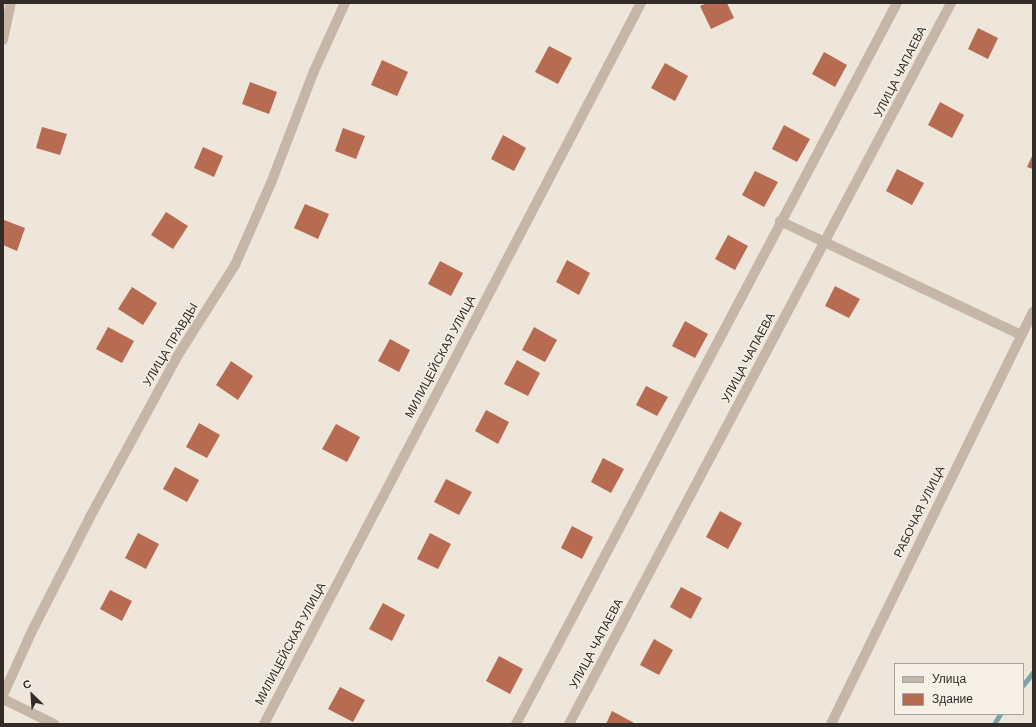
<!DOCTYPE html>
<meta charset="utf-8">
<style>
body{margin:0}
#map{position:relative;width:1036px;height:727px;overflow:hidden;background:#eee5db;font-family:"DM Sans",sans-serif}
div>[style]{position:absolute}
.stream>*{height:5px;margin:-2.5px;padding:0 2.5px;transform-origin:2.5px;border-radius:2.5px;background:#7da5a8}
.building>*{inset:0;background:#b76b50}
.minor>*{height:10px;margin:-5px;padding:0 5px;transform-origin:5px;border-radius:5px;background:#c5b6a8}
span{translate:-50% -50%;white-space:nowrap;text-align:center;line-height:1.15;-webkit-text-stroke:3px #f7f0e7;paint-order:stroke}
.street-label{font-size:12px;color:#332b28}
.frame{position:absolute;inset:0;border:4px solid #332b28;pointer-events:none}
.legend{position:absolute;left:894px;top:663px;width:130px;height:52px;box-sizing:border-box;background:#f7f0e7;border:1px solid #a9a19b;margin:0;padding:5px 7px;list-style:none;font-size:12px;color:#332b28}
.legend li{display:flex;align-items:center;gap:8px;height:20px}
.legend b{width:20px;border:1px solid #a9a19b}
.north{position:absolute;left:12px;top:675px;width:40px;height:40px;-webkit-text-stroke:3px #f7f0e7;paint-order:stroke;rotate:335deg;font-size:11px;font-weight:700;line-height:16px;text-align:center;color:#332b28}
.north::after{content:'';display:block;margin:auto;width:14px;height:18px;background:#332b28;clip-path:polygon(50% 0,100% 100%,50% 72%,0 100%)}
</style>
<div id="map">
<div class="stream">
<div style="left:1023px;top:685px;width:16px;rotate:-52deg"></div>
<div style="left:994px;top:724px;width:12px;rotate:-59deg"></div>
</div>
<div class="building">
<div style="clip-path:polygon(707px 3px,727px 3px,734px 18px,711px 29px,700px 6px)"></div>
<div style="clip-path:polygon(978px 28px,998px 38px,988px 59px,968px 49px)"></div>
<div style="clip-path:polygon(549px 46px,572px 58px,558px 84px,535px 72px)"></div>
<div style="clip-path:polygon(824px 52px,847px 65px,835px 87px,812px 74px)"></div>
<div style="clip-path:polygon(382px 60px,408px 72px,397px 96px,371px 85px)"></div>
<div style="clip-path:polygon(665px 63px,688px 76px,675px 101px,651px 88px)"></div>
<div style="clip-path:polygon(250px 82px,277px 92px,269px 114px,242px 104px)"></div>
<div style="clip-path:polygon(940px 102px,964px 115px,952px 138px,928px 125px)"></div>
<div style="clip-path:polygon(784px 125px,810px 139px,797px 162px,772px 149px)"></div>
<div style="clip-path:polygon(42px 127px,67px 134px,60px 155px,36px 148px)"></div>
<div style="clip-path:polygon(343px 128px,365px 136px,356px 159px,335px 151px)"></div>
<div style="clip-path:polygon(503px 135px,526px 148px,514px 171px,491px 159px)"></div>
<div style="clip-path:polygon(203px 147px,223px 156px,214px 177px,194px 168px)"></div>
<div style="clip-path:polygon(1033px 154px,1033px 169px,1027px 167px)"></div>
<div style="clip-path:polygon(897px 169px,924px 183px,912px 205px,886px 191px)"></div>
<div style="clip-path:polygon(755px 171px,778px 182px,764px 207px,742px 195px)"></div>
<div style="clip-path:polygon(305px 204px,329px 214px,318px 239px,294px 228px)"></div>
<div style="clip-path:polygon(166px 212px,188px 226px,173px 249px,151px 235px)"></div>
<div style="clip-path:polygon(4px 220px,25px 228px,17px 251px,3px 245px)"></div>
<div style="clip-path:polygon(728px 235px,748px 246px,735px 270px,715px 259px)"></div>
<div style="clip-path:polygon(567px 260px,590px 273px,579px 295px,556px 282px)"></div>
<div style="clip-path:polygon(440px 261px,463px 273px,451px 296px,428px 284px)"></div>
<div style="clip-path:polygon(835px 286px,860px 299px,849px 318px,825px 306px)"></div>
<div style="clip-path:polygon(132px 287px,157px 303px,143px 325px,118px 309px)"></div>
<div style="clip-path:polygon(685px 321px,708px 334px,695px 358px,672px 346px)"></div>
<div style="clip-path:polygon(108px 327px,134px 341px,122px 363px,96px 349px)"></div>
<div style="clip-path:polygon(534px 327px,557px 340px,545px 362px,522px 350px)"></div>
<div style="clip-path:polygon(390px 339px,410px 350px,399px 372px,378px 361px)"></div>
<div style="clip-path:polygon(517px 360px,540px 373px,528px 396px,504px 384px)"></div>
<div style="clip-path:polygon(231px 361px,253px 376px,238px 400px,216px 385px)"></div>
<div style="clip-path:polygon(646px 386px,668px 397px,657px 416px,636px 405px)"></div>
<div style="clip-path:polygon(486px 410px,509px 422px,498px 444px,475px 431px)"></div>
<div style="clip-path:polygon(199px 423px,220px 435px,207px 458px,186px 447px)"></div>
<div style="clip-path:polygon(336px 424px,360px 437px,347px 462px,322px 449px)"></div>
<div style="clip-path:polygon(603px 458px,624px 469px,611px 493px,591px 482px)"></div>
<div style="clip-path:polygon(175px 467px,199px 480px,187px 502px,163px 489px)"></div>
<div style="clip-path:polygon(446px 479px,472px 492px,459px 515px,434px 502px)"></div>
<div style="clip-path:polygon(720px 511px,742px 523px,728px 549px,706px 537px)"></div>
<div style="clip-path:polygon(572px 526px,593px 537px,582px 559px,561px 548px)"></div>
<div style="clip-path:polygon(138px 533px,159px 544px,146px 569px,125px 558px)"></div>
<div style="clip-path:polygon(430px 533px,451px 544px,438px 569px,417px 559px)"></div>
<div style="clip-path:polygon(681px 587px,702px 598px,691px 619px,670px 607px)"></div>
<div style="clip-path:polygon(110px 590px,132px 601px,122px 621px,100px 609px)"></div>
<div style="clip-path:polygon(383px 603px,405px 615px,392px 641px,369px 629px)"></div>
<div style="clip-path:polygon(654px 639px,673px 650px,659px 675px,640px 665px)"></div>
<div style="clip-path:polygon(499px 656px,523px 669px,510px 694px,486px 681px)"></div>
<div style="clip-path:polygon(340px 687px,365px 700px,353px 722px,328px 709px)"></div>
<div style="clip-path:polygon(612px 711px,636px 724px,606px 724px)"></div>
</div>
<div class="minor">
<div style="left:3px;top:40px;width:38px;rotate:-78deg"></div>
<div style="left:780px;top:221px;width:267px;rotate:25.3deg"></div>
<div style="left:3px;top:695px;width:70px;rotate:-65.6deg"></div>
<div style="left:32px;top:631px;width:128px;rotate:-63deg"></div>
<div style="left:90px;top:517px;width:184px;rotate:-61.5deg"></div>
<div style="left:178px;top:355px;width:107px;rotate:-57.7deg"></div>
<div style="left:235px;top:265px;width:90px;rotate:-66.3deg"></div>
<div style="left:271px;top:183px;width:120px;rotate:-69deg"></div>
<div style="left:314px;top:71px;width:75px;rotate:-65.5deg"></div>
<div style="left:3px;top:699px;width:57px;rotate:26.1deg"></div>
<div style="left:264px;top:724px;width:814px;rotate:-62.4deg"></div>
<div style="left:516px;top:724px;width:815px;rotate:-62.15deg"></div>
<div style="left:569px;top:724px;width:816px;rotate:-62.08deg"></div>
<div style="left:831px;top:724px;width:459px;rotate:-63.9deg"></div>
</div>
<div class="street-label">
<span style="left:901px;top:72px;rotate:-63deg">УЛИЦА ЧАПАЕВА</span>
<span style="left:171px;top:345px;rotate:-59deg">УЛИЦА ПРАВДЫ</span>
<span style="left:441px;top:357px;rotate:-62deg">МИЛИЦЕЙСКАЯ УЛИЦА</span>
<span style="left:749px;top:358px;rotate:-62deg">УЛИЦА ЧАПАЕВА</span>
<span style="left:920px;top:512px;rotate:-64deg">РАБОЧАЯ УЛИЦА</span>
<span style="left:291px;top:644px;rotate:-62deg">МИЛИЦЕЙСКАЯ УЛИЦА</span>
<span style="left:597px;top:644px;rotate:-62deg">УЛИЦА ЧАПАЕВА</span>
</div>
<div class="frame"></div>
<ul class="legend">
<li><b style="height:5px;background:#c5b6a8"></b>Улица</li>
<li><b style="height:11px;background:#b76b50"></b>Здание</li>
</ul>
<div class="north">С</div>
</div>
